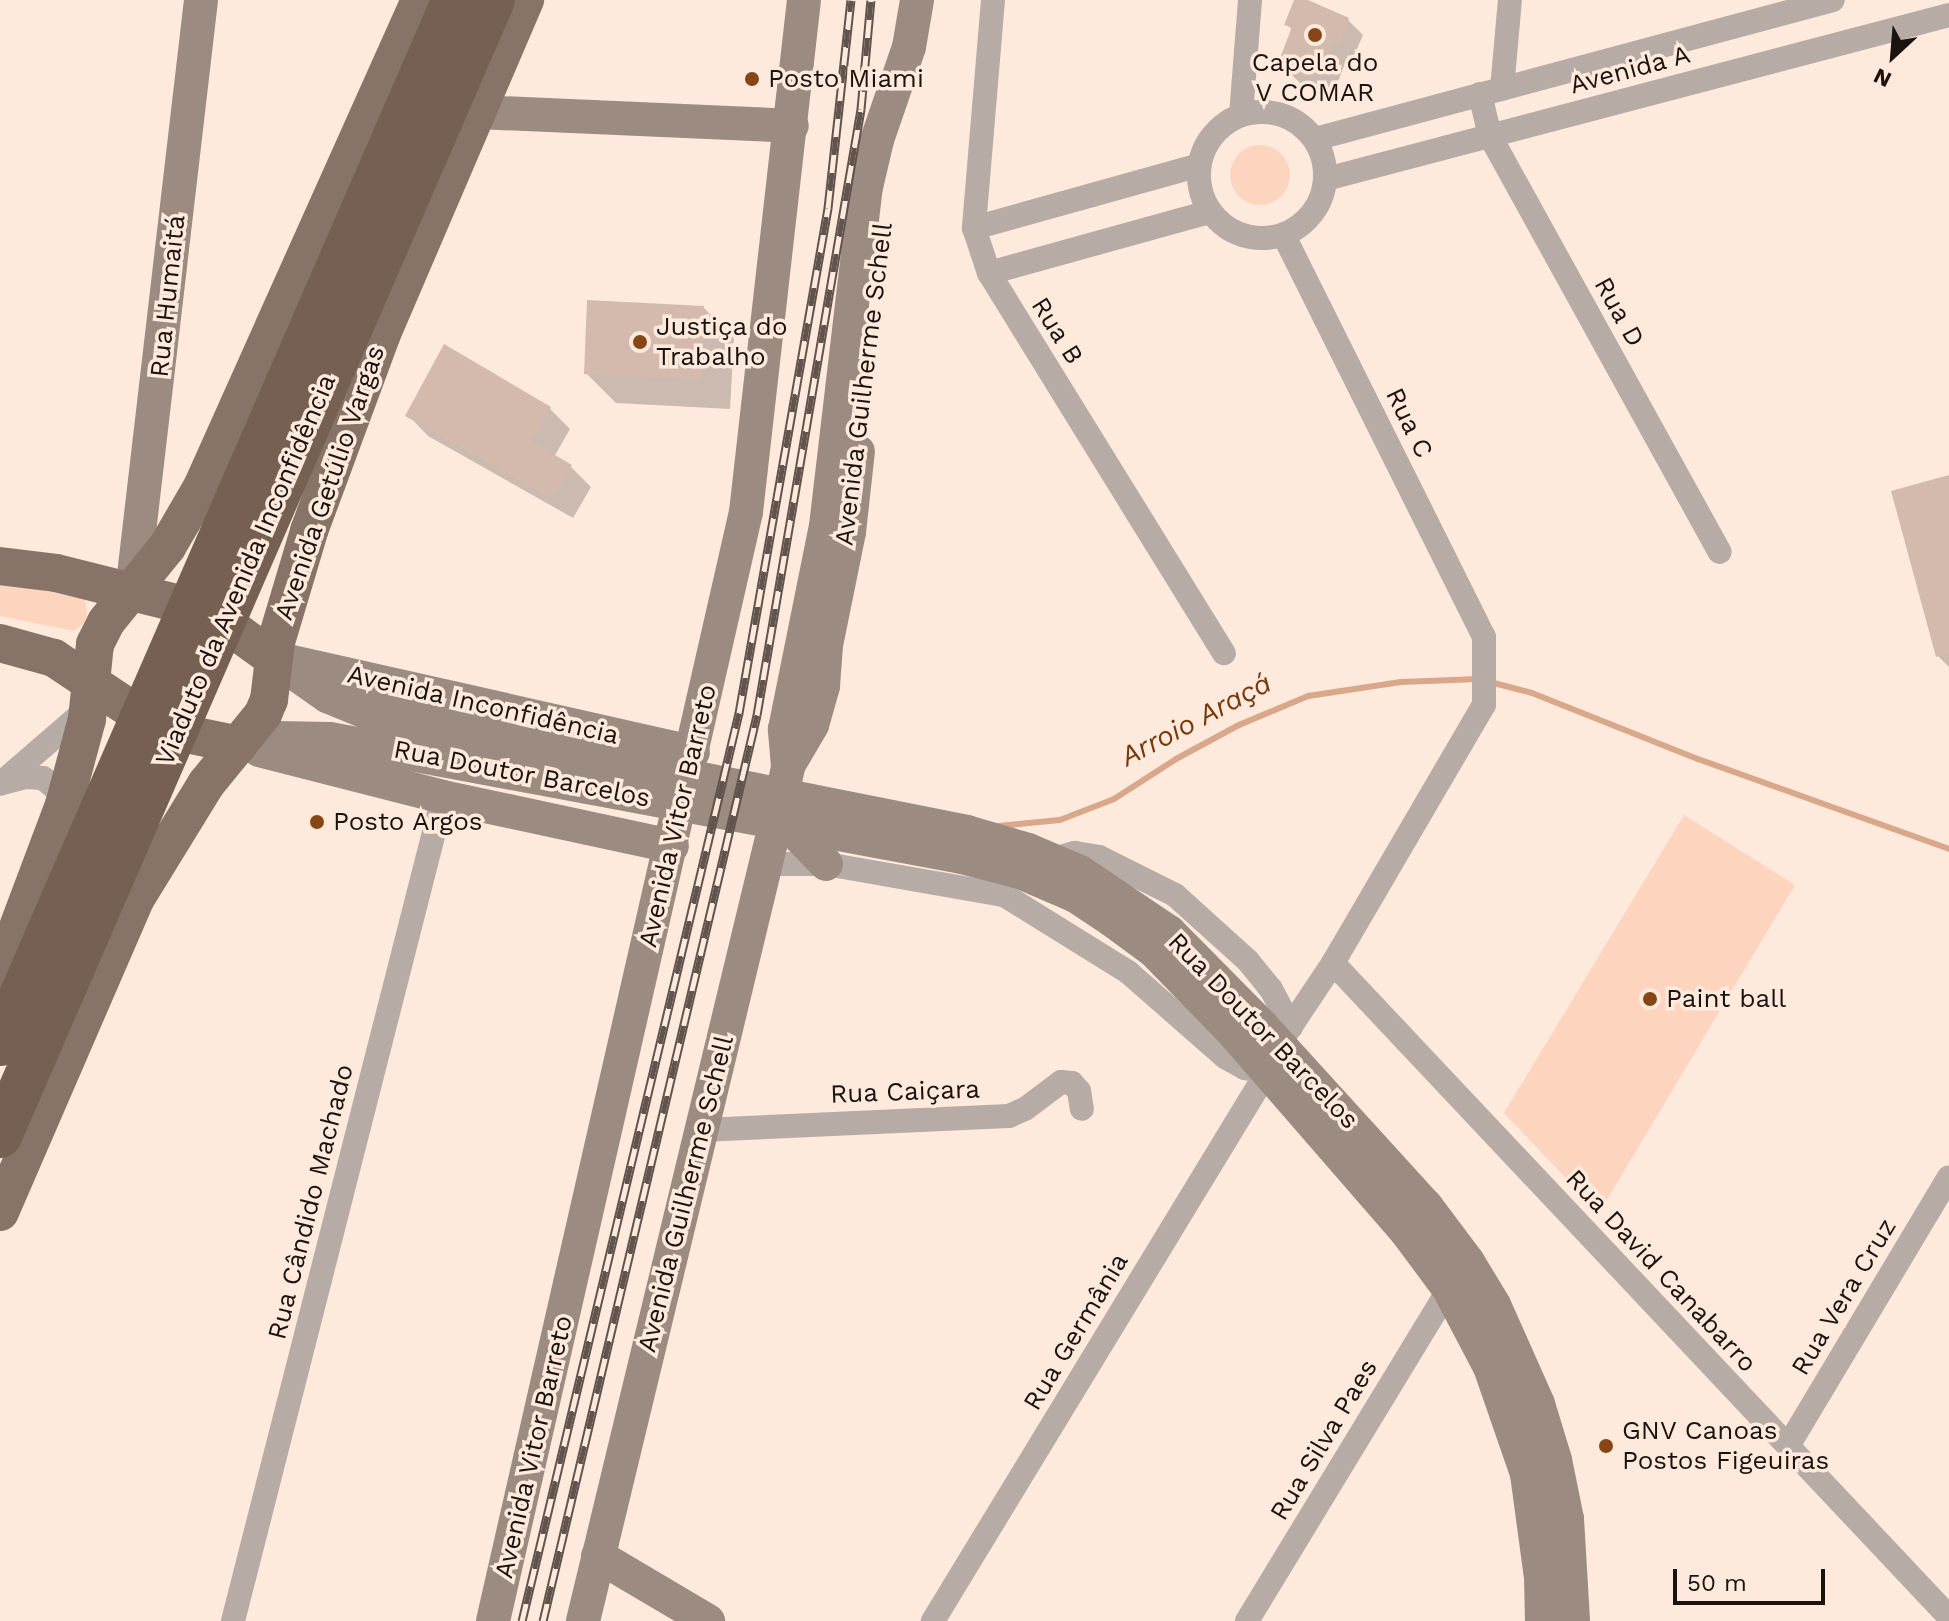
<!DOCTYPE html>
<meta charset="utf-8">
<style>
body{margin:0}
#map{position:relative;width:1949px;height:1621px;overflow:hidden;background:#fee9dd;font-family:"Work Sans",sans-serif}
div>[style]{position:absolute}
.green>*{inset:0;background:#fdd5be}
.round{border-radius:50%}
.shadow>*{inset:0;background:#0003}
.stream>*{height:6px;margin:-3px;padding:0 3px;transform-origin:3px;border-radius:3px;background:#d9a78a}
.building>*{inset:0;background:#d3baac}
.street>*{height:24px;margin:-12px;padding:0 12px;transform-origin:12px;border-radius:12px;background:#b6aba5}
.street>.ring{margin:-12px;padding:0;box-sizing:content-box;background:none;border:24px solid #b6aba5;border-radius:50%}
.secondary>*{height:34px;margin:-17px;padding:0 17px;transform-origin:17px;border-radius:17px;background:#9b8b81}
.primary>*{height:38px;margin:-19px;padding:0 19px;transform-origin:19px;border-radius:19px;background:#877368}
.highway>*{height:44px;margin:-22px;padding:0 22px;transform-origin:22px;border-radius:22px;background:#766053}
.rail>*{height:9px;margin-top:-4.5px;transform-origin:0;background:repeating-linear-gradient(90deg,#fee9dd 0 18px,#61544d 0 36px);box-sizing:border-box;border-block:2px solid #61544d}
.dots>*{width:22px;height:22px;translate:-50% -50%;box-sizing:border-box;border:4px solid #fee9dd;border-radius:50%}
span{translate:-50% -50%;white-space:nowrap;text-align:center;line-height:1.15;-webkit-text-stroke:7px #fee9dd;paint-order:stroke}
.poi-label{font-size:26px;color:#1c130e}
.left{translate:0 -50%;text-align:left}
.street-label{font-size:26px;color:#1c130e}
.water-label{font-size:28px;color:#76390a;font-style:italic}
.north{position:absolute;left:1853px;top:16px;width:80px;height:80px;-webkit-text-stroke:6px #fee9dd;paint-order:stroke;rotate:206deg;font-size:22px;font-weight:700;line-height:32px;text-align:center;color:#1c130e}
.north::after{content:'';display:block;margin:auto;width:28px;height:36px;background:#1c130e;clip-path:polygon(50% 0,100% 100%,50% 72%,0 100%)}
.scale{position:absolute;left:1673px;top:1569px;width:152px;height:36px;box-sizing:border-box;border:4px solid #1c130e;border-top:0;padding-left:10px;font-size:24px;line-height:28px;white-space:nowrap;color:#1c130e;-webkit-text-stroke:6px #fee9dd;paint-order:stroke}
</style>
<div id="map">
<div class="green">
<div class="round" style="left:1230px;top:145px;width:60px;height:60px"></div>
<div style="clip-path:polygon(0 580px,85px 600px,88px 620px,74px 631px,0 616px)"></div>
<div style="clip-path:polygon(1684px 815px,1795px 885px,1599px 1213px,1504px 1113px)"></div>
</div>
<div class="shadow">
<div style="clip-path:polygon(1296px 0,1348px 20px,1363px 35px,1353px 58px,1348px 55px,1336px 87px,1332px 85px,1328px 93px,1300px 83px,1285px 68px,1288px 63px,1282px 57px,1293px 30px,1286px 24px)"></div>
<div style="clip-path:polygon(704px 308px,734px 338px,730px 409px,616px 403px,586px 373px)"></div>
<div style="clip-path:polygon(445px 346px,550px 409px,570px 429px,554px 457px,571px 467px,591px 487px,573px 518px,428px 436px,408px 415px)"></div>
<div style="clip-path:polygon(1949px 477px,1949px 667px,1938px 656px)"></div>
</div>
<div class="stream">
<div style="left:1490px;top:682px;width:43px;rotate:14.7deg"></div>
<div style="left:1532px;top:693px;width:179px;rotate:21.7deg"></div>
<div style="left:1698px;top:759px;width:267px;rotate:19.7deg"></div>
<div style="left:999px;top:826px;width:61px;rotate:-5.6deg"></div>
<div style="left:1060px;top:820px;width:58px;rotate:-21.3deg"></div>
<div style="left:1114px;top:799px;width:74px;rotate:-32.8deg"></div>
<div style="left:1176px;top:759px;width:72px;rotate:-28.4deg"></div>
<div style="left:1239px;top:725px;width:75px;rotate:-22.8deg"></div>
<div style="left:1308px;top:696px;width:94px;rotate:-8.6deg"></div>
<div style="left:1401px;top:682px;width:78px;rotate:-2.2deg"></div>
</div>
<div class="building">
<div style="clip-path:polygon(1294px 0,1308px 0,1349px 18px,1338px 45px,1333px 42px,1321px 73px,1317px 71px,1313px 79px,1283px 68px,1286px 61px,1280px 58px,1292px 27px,1284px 25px)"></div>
<div style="clip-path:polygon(587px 300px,704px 306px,701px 380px,584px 374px)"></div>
<div style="clip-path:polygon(444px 344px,551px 407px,531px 441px,572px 465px,552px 499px,405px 416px)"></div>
<div style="clip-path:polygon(1949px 475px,1949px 653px,1936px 657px,1891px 491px)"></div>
</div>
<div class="street">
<div style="left:993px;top:0;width:229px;rotate:94.8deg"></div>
<div style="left:974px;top:228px;width:47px;rotate:71.6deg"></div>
<div style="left:989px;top:273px;width:447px;rotate:58.3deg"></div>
<div style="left:1502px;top:89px;width:89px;rotate:-84.9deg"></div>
<div style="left:1480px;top:94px;width:43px;rotate:76.6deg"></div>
<div style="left:1490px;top:136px;width:475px;rotate:61.1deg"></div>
<div class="ring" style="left:1199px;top:112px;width:102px;height:102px"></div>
<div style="left:1241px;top:115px;width:115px;rotate:-85.5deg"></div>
<div style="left:1315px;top:139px;width:536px;rotate:-15.02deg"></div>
<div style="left:1326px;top:179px;width:644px;rotate:-14.75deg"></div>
<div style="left:974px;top:228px;width:234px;rotate:-15.6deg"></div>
<div style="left:989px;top:273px;width:228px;rotate:-15.5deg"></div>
<div style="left:3px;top:783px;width:23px;rotate:-15deg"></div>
<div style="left:25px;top:777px;width:18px;rotate:3deg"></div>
<div style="left:43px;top:778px;width:30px;rotate:40deg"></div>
<div style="left:0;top:784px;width:115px;rotate:-40.8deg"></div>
<div style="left:1050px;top:860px;width:26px;rotate:-16deg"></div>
<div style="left:1075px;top:853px;width:24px;rotate:9deg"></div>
<div style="left:1099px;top:857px;width:85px;rotate:26.6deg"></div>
<div style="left:1175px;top:895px;width:98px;rotate:42.1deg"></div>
<div style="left:1248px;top:961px;width:36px;rotate:51deg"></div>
<div style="left:1271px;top:989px;width:43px;rotate:62.2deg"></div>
<div style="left:767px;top:864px;width:59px"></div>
<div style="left:826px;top:864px;width:181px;rotate:9.9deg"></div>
<div style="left:1004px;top:895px;width:146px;rotate:31.8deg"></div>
<div style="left:1128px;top:972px;width:129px;rotate:41.2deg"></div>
<div style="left:1225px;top:1057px;width:23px;rotate:29deg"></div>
<div style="left:1245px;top:1068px;width:22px;rotate:10deg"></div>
<div style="left:1267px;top:1072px;width:643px;rotate:121.32deg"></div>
<div style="left:1333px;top:963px;width:898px;rotate:46.71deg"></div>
<div style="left:1279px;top:1044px;width:97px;rotate:-56.3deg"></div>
<div style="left:1333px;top:963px;width:299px;rotate:-59.7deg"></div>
<div style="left:1484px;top:705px;width:68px;rotate:-90deg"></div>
<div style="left:1484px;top:637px;width:449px;rotate:-116.5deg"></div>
<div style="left:701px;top:1130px;width:308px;rotate:-2.6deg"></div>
<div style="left:1009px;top:1116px;width:17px;rotate:-24deg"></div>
<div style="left:1025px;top:1109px;width:45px;rotate:-36.9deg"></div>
<div style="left:1061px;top:1082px;width:11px;rotate:5deg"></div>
<div style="left:1072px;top:1083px;width:11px;rotate:49deg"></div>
<div style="left:1079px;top:1091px;width:18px;rotate:81deg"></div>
<div style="left:1788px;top:1446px;width:313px;rotate:-59.1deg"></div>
<div style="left:233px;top:1621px;width:850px;rotate:-75.7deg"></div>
<div style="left:1247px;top:1621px;width:389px;rotate:-58.7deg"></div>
</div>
<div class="secondary">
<div style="left:477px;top:112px;width:315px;rotate:2.5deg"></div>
<div style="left:132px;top:592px;width:596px;rotate:-83.35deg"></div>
<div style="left:273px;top:658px;width:66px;rotate:35.1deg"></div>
<div style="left:327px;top:696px;width:42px;rotate:22.3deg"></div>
<div style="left:366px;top:712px;width:613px;rotate:11.29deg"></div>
<div style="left:967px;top:832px;width:64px;rotate:16.4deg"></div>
<div style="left:1028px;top:850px;width:56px;rotate:22.9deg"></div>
<div style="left:1080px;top:872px;width:107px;rotate:34deg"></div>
<div style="left:1169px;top:932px;width:132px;rotate:45.3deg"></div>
<div style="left:1262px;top:1026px;width:244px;rotate:47.7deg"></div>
<div style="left:1426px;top:1206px;width:70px;rotate:53.1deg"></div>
<div style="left:1468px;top:1262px;width:50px;rotate:58.8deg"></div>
<div style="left:1494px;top:1305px;width:108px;rotate:66deg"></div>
<div style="left:1538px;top:1404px;width:59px;rotate:73.1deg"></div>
<div style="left:1555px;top:1460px;width:60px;rotate:78.5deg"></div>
<div style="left:1567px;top:1519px;width:102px;rotate:86.6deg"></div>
<div style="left:288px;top:661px;width:415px;rotate:12.7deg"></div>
<div style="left:239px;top:745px;width:38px;rotate:-11deg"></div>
<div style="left:276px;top:738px;width:54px;rotate:1.1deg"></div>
<div style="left:330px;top:739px;width:643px;rotate:10.58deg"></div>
<div style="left:962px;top:857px;width:60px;rotate:14.5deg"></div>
<div style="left:1020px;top:872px;width:61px;rotate:23.2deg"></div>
<div style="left:1076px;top:896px;width:43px;rotate:33.7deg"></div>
<div style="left:1112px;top:920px;width:52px;rotate:36.4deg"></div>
<div style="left:1154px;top:951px;width:113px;rotate:45.7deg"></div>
<div style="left:1233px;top:1032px;width:264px;rotate:49deg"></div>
<div style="left:1406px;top:1231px;width:72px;rotate:53.4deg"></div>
<div style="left:1449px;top:1289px;width:88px;rotate:62.3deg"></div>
<div style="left:1490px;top:1367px;width:113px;rotate:70.9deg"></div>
<div style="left:1527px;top:1474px;width:104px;rotate:82.3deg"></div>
<div style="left:1541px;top:1577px;width:44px;rotate:88.7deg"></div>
<div style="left:259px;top:750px;width:190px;rotate:14.3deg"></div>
<div style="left:443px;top:797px;width:234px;rotate:12.1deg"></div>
<div style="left:788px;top:766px;width:48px;rotate:-59.7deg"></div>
<div style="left:812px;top:725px;width:41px;rotate:-74.2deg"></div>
<div style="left:823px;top:686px;width:41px;rotate:-85.8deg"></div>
<div style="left:826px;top:645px;width:115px;rotate:-78.5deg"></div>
<div style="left:849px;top:532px;width:81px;rotate:-83.7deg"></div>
<div style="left:784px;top:821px;width:60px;rotate:45.7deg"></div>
<div style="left:598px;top:1556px;width:128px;rotate:30.6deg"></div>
<div style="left:493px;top:1621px;width:1137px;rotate:-77.15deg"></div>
<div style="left:746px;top:512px;width:515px;rotate:-83.54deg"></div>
<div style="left:583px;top:1621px;width:839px;rotate:-76.43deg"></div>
<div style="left:780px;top:805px;width:40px;rotate:-78deg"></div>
<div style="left:788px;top:766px;width:37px;rotate:-95deg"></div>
<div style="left:785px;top:729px;width:207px;rotate:-78.6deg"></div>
<div style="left:826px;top:526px;width:341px;rotate:-83.3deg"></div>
<div style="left:866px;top:187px;width:48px;rotate:-76.8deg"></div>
<div style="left:877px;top:140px;width:98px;rotate:-71deg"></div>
<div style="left:909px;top:47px;width:48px;rotate:-80.3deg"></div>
</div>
<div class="primary">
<div style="left:0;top:566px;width:56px;rotate:7.1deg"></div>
<div style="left:56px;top:573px;width:144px;rotate:14deg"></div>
<div style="left:196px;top:608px;width:30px;rotate:27deg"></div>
<div style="left:223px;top:622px;width:62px;rotate:35.8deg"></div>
<div style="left:0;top:643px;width:56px;rotate:15.5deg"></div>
<div style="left:54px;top:658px;width:108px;rotate:33.7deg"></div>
<div style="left:144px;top:718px;width:31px;rotate:25deg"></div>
<div style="left:172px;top:731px;width:68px;rotate:11.8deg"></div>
<div style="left:0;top:975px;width:182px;rotate:-69.4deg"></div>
<div style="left:64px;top:805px;width:89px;rotate:-75deg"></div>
<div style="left:87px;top:719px;width:75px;rotate:-83.9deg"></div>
<div style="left:95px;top:644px;width:25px;rotate:-63deg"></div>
<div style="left:106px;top:622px;width:97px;rotate:-50.9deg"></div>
<div style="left:167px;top:547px;width:69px;rotate:-59.7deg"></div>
<div style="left:202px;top:487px;width:534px;rotate:-65.88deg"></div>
<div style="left:0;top:1212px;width:342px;rotate:-66.6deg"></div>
<div style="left:136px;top:898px;width:134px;rotate:-58.4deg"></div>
<div style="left:206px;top:784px;width:90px;rotate:-50.8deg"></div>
<div style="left:263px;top:714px;width:15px;rotate:-67deg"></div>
<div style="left:269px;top:700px;width:58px;rotate:-83.1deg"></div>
<div style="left:276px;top:642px;width:116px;rotate:-73.4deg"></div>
<div style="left:309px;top:531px;width:208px;rotate:-69.7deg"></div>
<div style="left:381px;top:336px;width:366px;rotate:-66.8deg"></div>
</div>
<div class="highway">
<div style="left:0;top:1044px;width:1138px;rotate:-66.5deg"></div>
<div style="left:0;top:1136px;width:1238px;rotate:-66.54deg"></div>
</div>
<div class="rail">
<div style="left:522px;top:1621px;width:934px;rotate:-76.56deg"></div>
<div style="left:739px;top:713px;width:513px;rotate:-80deg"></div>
<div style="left:828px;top:208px;width:209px;rotate:-83.7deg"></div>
<div style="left:543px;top:1621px;width:931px;rotate:-76.71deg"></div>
<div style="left:757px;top:715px;width:615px;rotate:-80.26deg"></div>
<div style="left:861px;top:109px;width:109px;rotate:-84.8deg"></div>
</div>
<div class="dots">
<div style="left:1315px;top:35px;background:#884615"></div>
<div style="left:752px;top:79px;background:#884615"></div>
<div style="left:640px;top:342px;background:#884615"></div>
<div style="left:317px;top:822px;background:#884615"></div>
<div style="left:1650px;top:999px;background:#884615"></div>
<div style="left:1606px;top:1446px;background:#884615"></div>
</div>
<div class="poi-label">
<span style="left:1315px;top:78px">Capela do<br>V COMAR</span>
<span class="left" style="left:768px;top:79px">Posto Miami</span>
<span class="left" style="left:656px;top:342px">Justiça do<br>Trabalho</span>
<span class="left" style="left:333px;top:822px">Posto Argos</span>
<span class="left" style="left:1666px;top:999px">Paint ball</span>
<span class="left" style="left:1622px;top:1446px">GNV Canoas<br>Postos Figeuiras</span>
</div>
<div class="street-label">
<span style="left:1630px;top:70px;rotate:-15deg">Avenida A</span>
<span style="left:168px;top:296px;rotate:-84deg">Rua Humaitá</span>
<span style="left:1619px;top:312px;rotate:61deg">Rua D</span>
<span style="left:1057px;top:331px;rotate:58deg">Rua B</span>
<span style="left:864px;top:384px;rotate:-83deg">Avenida Guilherme Schell</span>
<span style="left:1409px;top:423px;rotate:64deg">Rua C</span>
<span style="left:330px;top:483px;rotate:-71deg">Avenida Getúlio Vargas</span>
<span style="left:246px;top:570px;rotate:-67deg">Viaduto da Avenida Inconfidência</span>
<span style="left:483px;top:705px;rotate:13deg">Avenida Inconfidência</span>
<span style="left:522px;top:774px;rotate:11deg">Rua Doutor Barcelos</span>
<span style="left:678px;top:816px;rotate:-77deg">Avenida Vitor Barreto</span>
<span style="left:1263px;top:1031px;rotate:46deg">Rua Doutor Barcelos</span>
<span style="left:905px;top:1092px;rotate:-2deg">Rua Caiçara</span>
<span style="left:686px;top:1194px;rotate:-76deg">Avenida Guilherme Schell</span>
<span style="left:311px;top:1202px;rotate:-76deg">Rua Cândido Machado</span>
<span style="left:1661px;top:1271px;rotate:47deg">Rua David Canabarro</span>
<span style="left:1844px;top:1297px;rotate:-59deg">Rua Vera Cruz</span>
<span style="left:1076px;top:1332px;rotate:-59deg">Rua Germânia</span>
<span style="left:1324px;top:1440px;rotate:-59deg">Rua Silva Paes</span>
<span style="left:534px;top:1447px;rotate:-77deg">Avenida Vitor Barreto</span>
</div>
<div class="water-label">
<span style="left:1196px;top:720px;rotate:-28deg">Arroio Araçá</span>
</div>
<div class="north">N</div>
<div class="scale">50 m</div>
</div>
